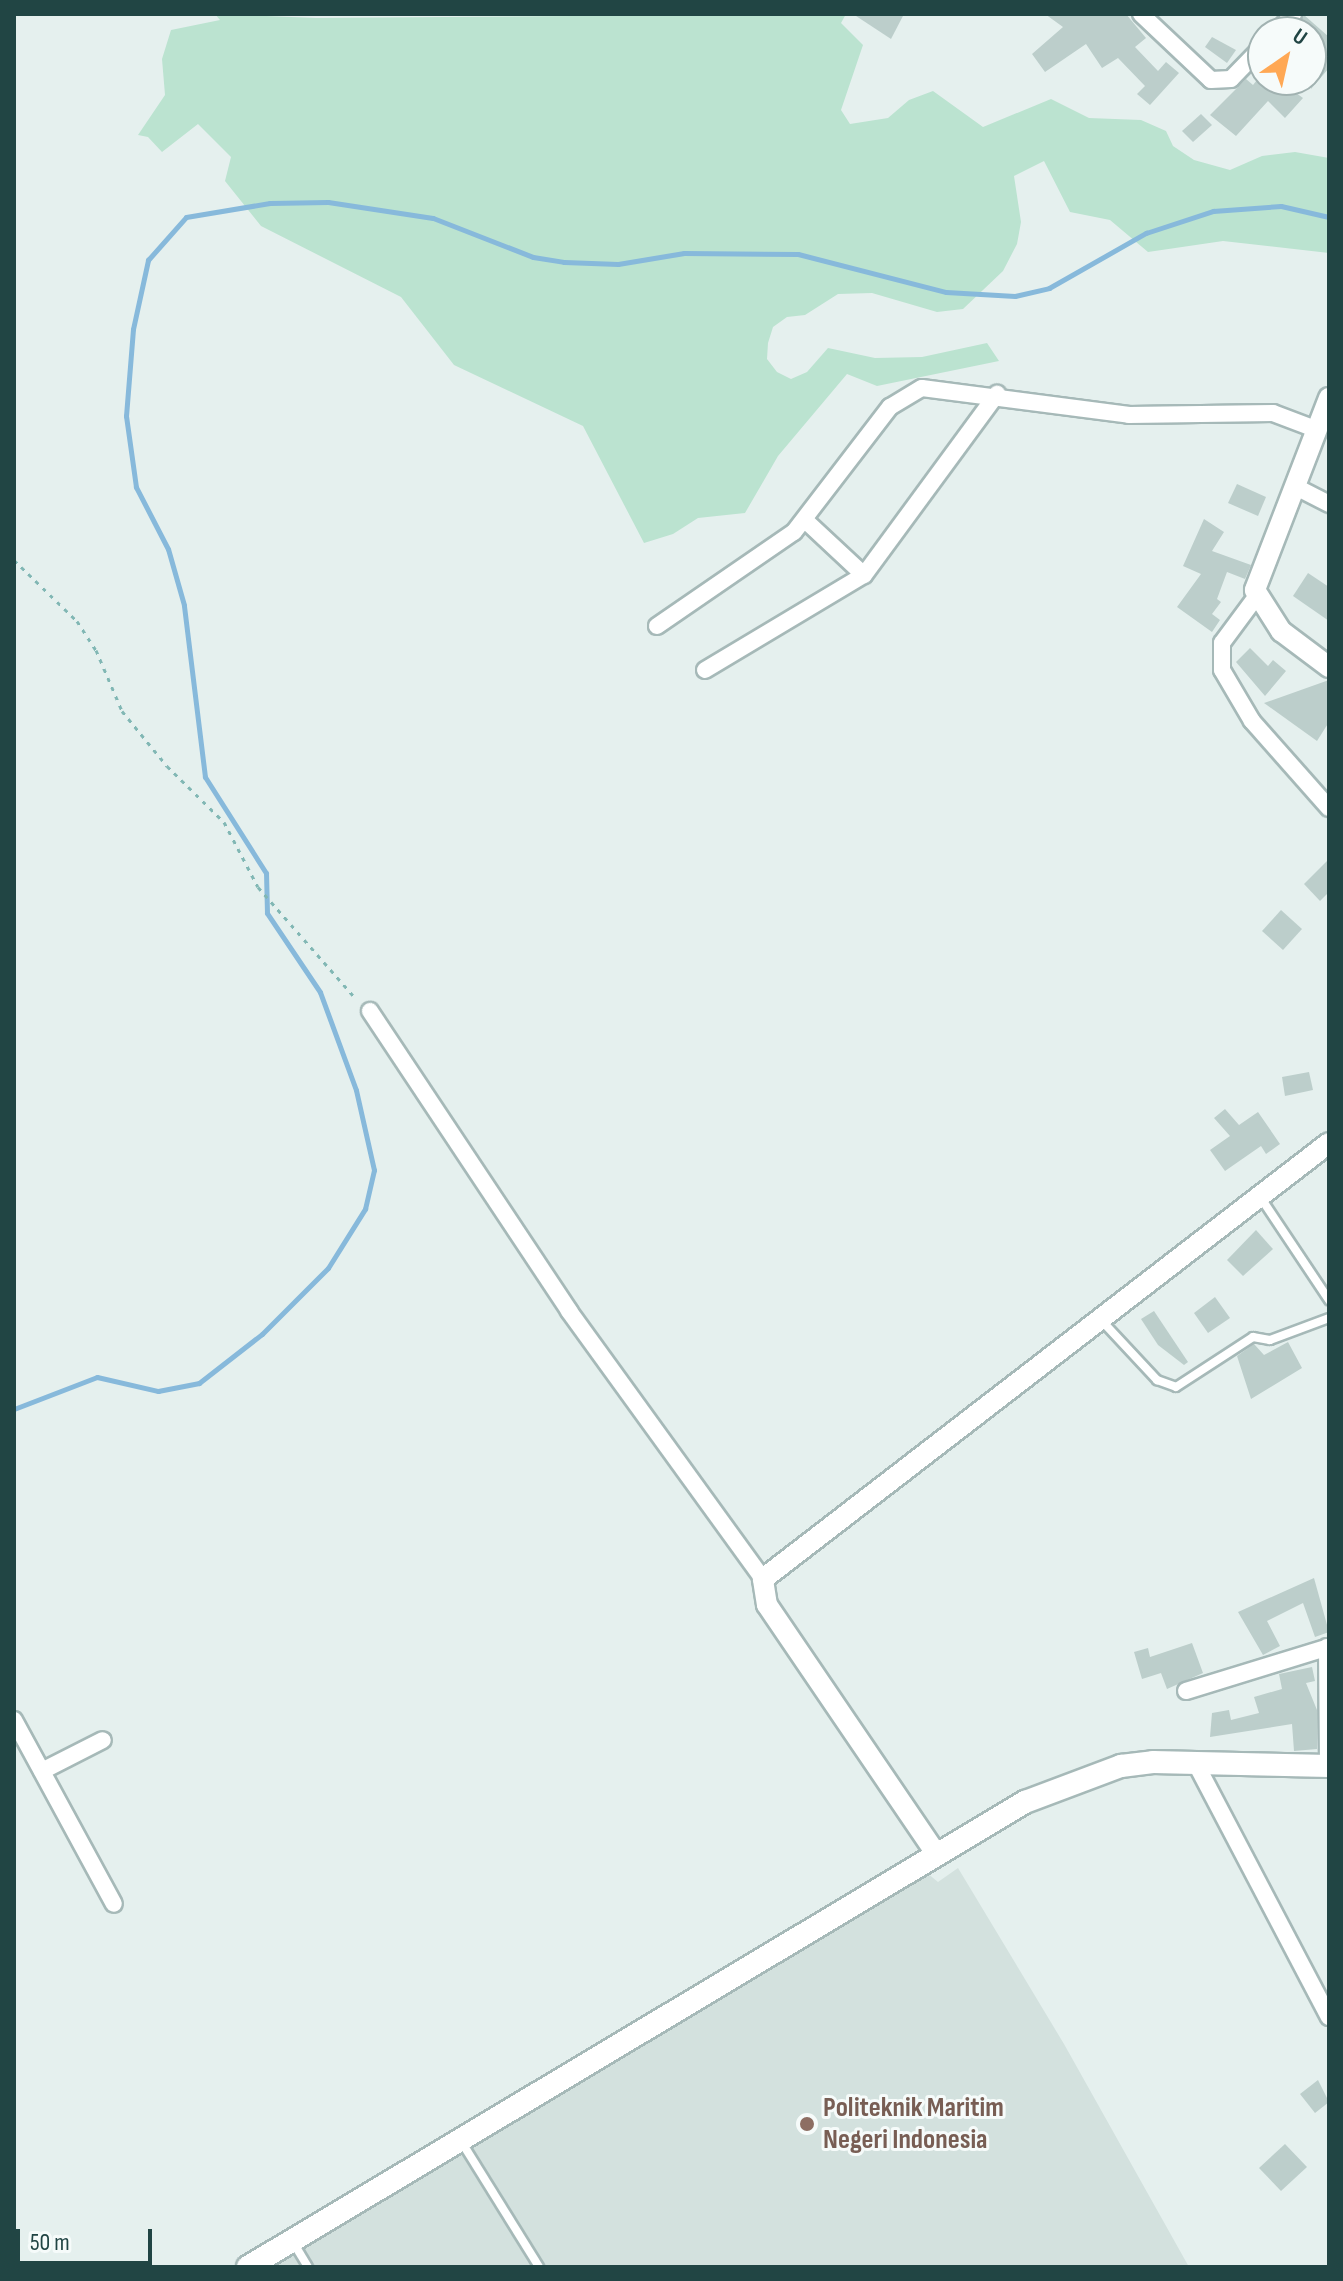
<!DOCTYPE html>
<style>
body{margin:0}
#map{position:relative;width:1343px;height:2281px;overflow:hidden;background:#e5f0ee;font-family:"Sofia Sans Condensed",sans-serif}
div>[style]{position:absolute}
.built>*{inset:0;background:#d3e1de}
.green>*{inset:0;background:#bbe3d0}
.stream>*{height:5px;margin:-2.5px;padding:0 2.5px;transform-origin:2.5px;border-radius:2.5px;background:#87b9db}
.building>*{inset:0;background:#bccecb}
.path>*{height:3px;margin-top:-1.5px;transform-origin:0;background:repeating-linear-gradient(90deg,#81b7b4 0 4px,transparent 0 10px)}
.roads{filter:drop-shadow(2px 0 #a6b9b8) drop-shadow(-2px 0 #a6b9b8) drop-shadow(0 2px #a6b9b8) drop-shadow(0 -2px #a6b9b8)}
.service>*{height:8px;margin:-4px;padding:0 4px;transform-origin:4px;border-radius:4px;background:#fff}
.minor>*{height:16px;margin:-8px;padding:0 8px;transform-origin:8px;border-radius:8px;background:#fff}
.tertiary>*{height:20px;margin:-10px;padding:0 10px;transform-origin:10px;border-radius:10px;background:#fff}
.secondary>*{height:22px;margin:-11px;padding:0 11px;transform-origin:11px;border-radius:11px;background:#fff}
.dots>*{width:22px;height:22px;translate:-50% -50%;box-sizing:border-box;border:4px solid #f6fbfa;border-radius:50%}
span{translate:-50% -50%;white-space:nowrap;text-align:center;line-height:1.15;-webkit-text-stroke:6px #f6fbfa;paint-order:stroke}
.education-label{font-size:28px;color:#785e54;font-weight:700}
.left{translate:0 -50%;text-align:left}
.frame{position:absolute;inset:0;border:16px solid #214544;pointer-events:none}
.north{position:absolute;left:1247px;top:16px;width:80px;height:80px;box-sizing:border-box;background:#f6fbfa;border:2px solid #a1b2b1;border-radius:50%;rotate:34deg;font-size:22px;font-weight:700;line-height:32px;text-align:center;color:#214544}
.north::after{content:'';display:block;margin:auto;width:28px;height:36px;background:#ffa854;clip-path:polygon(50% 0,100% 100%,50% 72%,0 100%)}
.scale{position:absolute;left:16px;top:2229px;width:136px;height:36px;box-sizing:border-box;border:4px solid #214544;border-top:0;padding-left:10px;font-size:24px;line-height:28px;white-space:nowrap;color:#214544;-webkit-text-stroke:6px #f6fbfa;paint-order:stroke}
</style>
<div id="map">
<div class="built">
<div style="clip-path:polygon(910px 1859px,938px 1882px,958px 1868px,1064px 2044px,1189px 2267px,247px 2267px,507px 2099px)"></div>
</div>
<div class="green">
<div style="clip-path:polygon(215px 14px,316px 18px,846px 14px,841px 23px,863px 45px,841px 110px,850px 124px,888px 118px,909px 100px,933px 91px,983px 127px,1051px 99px,1089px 118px,1141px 120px,1166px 131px,1173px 146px,1194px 160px,1230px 170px,1262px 156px,1295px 152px,1329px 158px,1329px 253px,1223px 241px,1148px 252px,1110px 220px,1070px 212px,1044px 161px,1014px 176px,1021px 222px,1017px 244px,1003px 271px,963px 309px,937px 312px,872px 293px,838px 294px,805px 315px,787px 317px,773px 327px,768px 343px,767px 359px,777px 372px,791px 379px,807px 372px,828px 348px,875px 358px,922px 357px,987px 343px,999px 361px,877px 386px,847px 374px,778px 456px,745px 513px,698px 518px,673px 534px,644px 543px,583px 426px,454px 365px,401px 297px,261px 226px,225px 181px,231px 157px,198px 124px,162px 152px,148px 137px,138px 135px,165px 95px,162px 59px,171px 30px,220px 20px)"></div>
</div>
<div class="stream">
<div style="left:14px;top:1409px;width:89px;rotate:-21.1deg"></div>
<div style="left:97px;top:1377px;width:63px;rotate:12.9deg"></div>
<div style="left:158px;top:1391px;width:42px;rotate:-11deg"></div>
<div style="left:199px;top:1383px;width:80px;rotate:-37.9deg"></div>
<div style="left:262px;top:1334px;width:93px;rotate:-45deg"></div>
<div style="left:328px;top:1268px;width:70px;rotate:-57.9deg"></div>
<div style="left:365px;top:1209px;width:40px;rotate:-77deg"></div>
<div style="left:374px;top:1170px;width:82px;rotate:-102.7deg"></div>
<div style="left:356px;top:1090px;width:104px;rotate:-110.2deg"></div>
<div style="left:320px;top:992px;width:95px;rotate:-123.9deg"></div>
<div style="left:267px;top:913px;width:40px;rotate:-91.4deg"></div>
<div style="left:266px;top:873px;width:114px;rotate:-122.4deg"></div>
<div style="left:205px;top:777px;width:173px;rotate:-97deg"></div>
<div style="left:184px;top:605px;width:58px;rotate:-105.9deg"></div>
<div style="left:168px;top:549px;width:70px;rotate:-117.3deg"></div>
<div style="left:136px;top:487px;width:72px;rotate:-98deg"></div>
<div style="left:126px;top:416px;width:87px;rotate:-85.4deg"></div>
<div style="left:133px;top:329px;width:71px;rotate:-77.7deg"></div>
<div style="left:148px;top:260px;width:57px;rotate:-48.5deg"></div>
<div style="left:186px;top:217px;width:85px;rotate:-9.5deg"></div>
<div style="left:270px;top:203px;width:58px;rotate:-1deg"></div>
<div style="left:328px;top:202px;width:106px;rotate:8.7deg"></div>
<div style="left:433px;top:218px;width:107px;rotate:21.3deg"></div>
<div style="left:533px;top:257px;width:31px;rotate:9deg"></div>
<div style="left:564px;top:262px;width:54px;rotate:2.1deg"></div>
<div style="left:618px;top:264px;width:67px;rotate:-9.5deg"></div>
<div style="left:684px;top:253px;width:114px;rotate:0.5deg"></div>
<div style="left:798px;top:254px;width:153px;rotate:14.4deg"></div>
<div style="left:946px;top:292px;width:69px;rotate:3.3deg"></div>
<div style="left:1015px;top:296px;width:35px;rotate:-13deg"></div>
<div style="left:1049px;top:288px;width:112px;rotate:-29.6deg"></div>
<div style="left:1146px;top:233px;width:71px;rotate:-18.2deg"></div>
<div style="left:1213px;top:211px;width:68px;rotate:-4.2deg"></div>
<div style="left:1281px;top:206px;width:49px;rotate:12.9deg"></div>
</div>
<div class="building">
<div style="clip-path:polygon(853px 14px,904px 14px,891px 39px)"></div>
<div style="clip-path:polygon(1045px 14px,1126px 14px,1146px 38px,1135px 47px,1158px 71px,1166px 62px,1179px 73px,1150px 105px,1137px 94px,1145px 86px,1118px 58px,1102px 68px,1086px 44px,1045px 72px,1032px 54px,1063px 27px)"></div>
<div style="clip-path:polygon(1304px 15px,1329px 37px,1329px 68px,1311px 89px,1311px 32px,1292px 32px)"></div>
<div style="clip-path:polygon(1212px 37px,1236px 50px,1227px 63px,1205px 47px)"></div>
<div style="clip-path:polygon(1246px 79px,1253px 85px,1257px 80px,1278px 80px,1303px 98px,1285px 118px,1268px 101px,1236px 136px,1210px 115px)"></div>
<div style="clip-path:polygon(1201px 114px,1212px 125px,1193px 142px,1182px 131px)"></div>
<div style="clip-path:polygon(1237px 484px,1266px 497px,1258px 516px,1228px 503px)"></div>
<div style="clip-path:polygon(1204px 519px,1224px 532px,1212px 551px,1251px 565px,1245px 579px,1227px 572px,1217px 599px,1221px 602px,1212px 614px,1220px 620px,1212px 632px,1177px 607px,1201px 574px,1183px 566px)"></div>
<div style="clip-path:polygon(1308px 573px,1329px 587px,1329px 621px,1293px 596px)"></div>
<div style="clip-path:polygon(1250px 648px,1268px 666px,1273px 660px,1286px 671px,1265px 696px,1236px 662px)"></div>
<div style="clip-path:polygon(1329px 680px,1329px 722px,1317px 741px,1264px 703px)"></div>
<div style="clip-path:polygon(1329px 859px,1329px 892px,1320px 901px,1304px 884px)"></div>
<div style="clip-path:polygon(1281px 910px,1302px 929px,1283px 950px,1262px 931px)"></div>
<div style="clip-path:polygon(1309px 1072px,1313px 1090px,1285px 1096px,1282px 1077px)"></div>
<div style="clip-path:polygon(1225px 1109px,1239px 1125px,1258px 1112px,1280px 1144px,1266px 1154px,1261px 1146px,1225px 1171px,1210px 1150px,1230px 1136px,1214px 1118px)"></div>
<div style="clip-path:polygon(1256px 1230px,1273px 1249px,1243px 1276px,1227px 1260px)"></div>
<div style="clip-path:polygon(1215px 1297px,1230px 1318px,1208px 1333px,1194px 1313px)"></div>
<div style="clip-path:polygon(1154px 1311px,1188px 1362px,1184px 1365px,1158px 1345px,1141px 1319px)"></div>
<div style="clip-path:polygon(1288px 1342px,1302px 1368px,1251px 1399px,1237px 1356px,1254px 1344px,1264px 1355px)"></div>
<div style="clip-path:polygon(1314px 1578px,1329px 1632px,1315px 1637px,1303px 1603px,1267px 1621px,1280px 1646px,1263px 1655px,1238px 1612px)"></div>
<div style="clip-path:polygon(1192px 1643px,1203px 1673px,1167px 1689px,1161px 1673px,1142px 1679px,1134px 1652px,1148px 1648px,1150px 1657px)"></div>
<div style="clip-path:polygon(1312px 1667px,1315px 1681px,1306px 1683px,1317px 1710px,1317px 1749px,1294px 1751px,1292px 1724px,1210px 1737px,1212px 1713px,1229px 1710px,1231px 1720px,1259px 1713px,1254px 1697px,1282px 1689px,1279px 1674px)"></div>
<div style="clip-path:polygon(1318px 2080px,1329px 2102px,1315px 2113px,1300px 2094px)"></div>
<div style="clip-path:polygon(1285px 2144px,1307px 2167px,1281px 2191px,1259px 2168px)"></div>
</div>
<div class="path">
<div style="left:14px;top:560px;width:88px;rotate:44.1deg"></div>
<div style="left:77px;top:621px;width:35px;rotate:57deg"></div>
<div style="left:96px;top:650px;width:66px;rotate:66.9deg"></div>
<div style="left:122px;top:711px;width:71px;rotate:50.7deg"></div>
<div style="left:167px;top:766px;width:80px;rotate:44.5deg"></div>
<div style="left:224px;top:822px;width:73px;rotate:62.4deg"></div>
<div style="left:258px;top:887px;width:150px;rotate:48.8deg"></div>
</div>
<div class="roads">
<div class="service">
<div style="left:1261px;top:1198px;width:123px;rotate:56.3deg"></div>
<div style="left:1102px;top:1321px;width:81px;rotate:47deg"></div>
<div style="left:1157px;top:1380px;width:20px;rotate:20deg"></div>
<div style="left:1176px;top:1387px;width:92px;rotate:-33deg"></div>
<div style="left:1253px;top:1337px;width:17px;rotate:10deg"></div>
<div style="left:1270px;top:1340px;width:63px;rotate:-20.4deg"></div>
<div style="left:461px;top:2141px;width:148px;rotate:58.2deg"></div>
<div style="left:293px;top:2242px;width:29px;rotate:59deg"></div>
</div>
<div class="minor">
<div style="left:1141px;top:14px;width:96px;rotate:43.3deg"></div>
<div style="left:1211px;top:80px;width:20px;rotate:-3deg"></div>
<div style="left:1231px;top:79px;width:46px;rotate:-45.9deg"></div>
<div style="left:1277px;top:32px;width:24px;rotate:-48deg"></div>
<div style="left:1298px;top:488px;width:35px;rotate:27deg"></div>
<div style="left:806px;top:521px;width:79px;rotate:43deg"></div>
<div style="left:1256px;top:597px;width:57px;rotate:126.5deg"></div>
<div style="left:1222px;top:643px;width:27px;rotate:90deg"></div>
<div style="left:1222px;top:670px;width:59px;rotate:59.5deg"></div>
<div style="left:1252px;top:721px;width:116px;rotate:48.5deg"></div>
<div style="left:657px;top:626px;width:166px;rotate:-34.5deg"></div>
<div style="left:794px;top:532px;width:158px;rotate:-52.5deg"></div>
<div style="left:890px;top:407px;width:37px;rotate:-31deg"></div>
<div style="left:922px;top:388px;width:209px;rotate:7.4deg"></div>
<div style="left:1129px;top:415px;width:144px;rotate:-0.8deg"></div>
<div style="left:1273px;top:413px;width:48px;rotate:20.7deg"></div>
<div style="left:705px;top:670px;width:185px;rotate:-30.9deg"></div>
<div style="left:864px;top:575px;width:225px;rotate:-53.7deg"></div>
<div style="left:370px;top:1011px;width:360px;rotate:56.4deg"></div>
<div style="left:569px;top:1311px;width:331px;rotate:54.1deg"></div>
<div style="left:1327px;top:1647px;width:119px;rotate:89.5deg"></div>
<div style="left:1186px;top:1691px;width:150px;rotate:-17.1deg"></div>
<div style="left:14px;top:1720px;width:209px;rotate:61.5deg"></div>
<div style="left:1195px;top:1762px;width:288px;rotate:62.3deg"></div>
<div style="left:42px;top:1771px;width:68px;rotate:-26.9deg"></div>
</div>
<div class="tertiary">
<div style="left:1329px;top:398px;width:206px;rotate:111.1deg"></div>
<div style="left:1255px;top:590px;width:49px;rotate:57.6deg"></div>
<div style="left:1281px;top:631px;width:60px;rotate:36.9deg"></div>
<div style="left:935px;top:1852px;width:299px;rotate:-124.2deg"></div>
<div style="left:767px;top:1605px;width:26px;rotate:-99deg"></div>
<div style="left:763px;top:1579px;width:714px;rotate:-37.61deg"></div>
</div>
<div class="secondary">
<div style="left:248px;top:2267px;width:906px;rotate:-30.9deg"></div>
<div style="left:1025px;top:1802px;width:103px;rotate:-20.6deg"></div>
<div style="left:1121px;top:1766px;width:32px;rotate:-7deg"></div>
<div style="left:1153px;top:1762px;width:176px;rotate:1.3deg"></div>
</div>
</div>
<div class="dots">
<div style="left:807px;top:2124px;background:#8d6e63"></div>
</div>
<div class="education-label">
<span class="left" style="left:823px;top:2124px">Politeknik Maritim<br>Negeri Indonesia</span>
</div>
<div class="frame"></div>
<div class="north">U</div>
<div class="scale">50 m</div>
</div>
